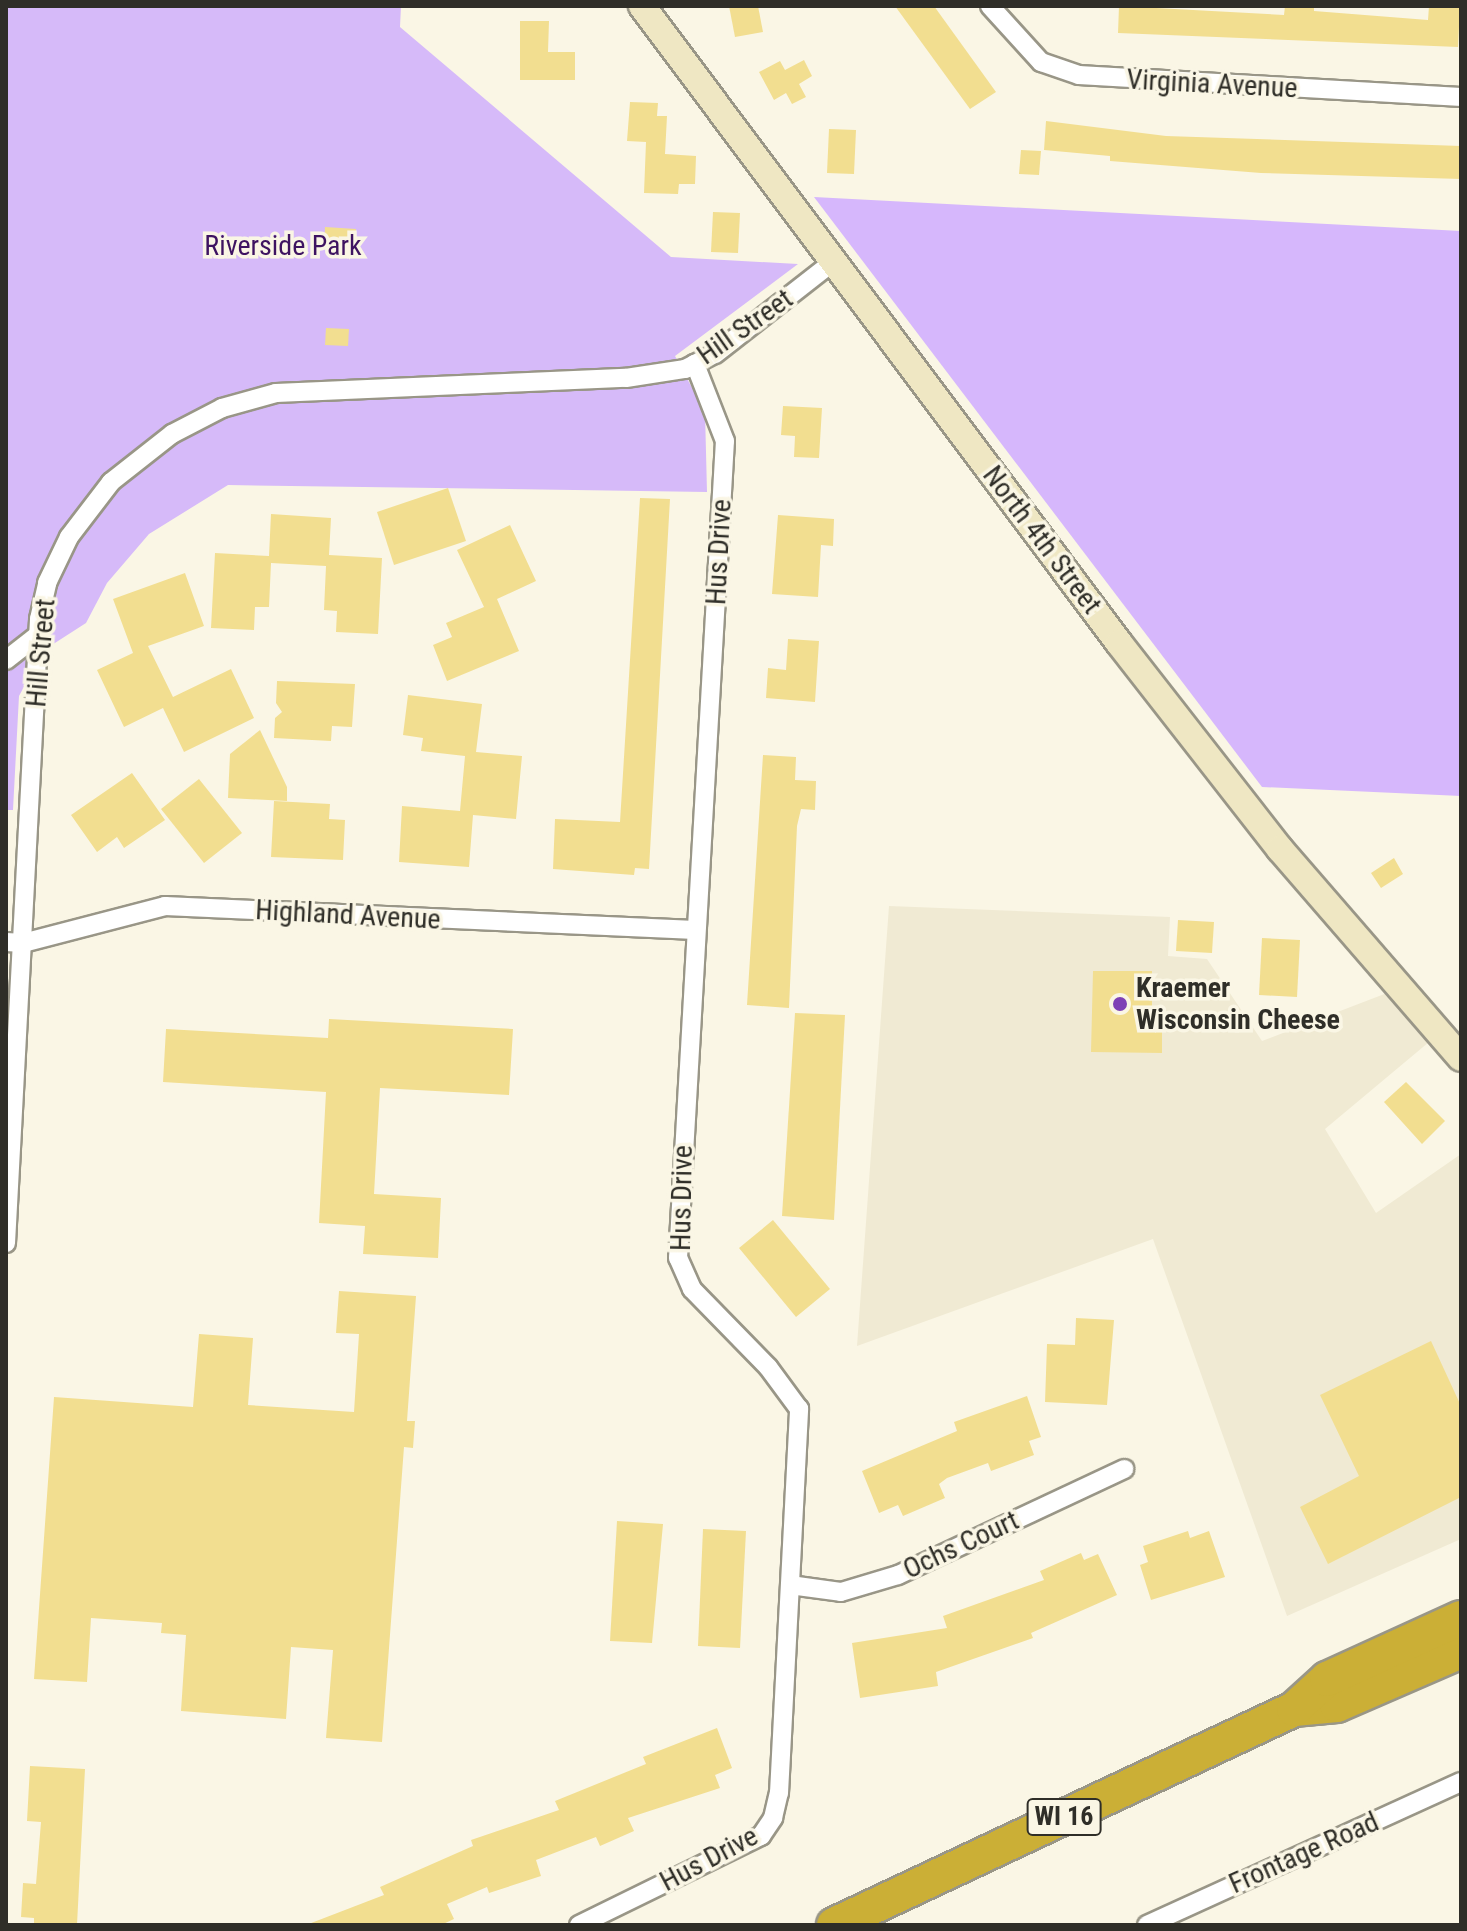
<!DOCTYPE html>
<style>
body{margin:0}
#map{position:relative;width:1467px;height:1931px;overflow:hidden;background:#faf6e5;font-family:"Roboto Condensed",sans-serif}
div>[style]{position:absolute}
.built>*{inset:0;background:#f0ead3}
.green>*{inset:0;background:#d6baf9}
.forest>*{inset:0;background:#d6b7fc}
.building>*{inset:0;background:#f2de90}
.roads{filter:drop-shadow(2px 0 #999687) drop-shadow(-2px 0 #999687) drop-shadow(0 2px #999687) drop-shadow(0 -2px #999687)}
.street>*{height:18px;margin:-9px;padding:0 9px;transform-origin:9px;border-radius:9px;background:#fff}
.secondary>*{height:26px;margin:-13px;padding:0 13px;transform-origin:13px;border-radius:13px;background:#efe7c3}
.highway>*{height:34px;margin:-17px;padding:0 17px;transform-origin:17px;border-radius:17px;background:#cbaf36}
.dots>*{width:22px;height:22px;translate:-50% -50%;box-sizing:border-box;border:4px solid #faf6e5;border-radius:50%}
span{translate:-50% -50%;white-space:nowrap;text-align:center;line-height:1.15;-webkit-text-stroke:7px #faf6e5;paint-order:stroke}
.shield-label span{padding:2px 6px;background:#faf6e5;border:2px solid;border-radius:6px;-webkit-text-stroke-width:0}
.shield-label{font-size:26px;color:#2f2e28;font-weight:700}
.street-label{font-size:28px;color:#2f2e28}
.park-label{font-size:28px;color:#3e1361}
.poi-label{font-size:28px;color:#2f2e28;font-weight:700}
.left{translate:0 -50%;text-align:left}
.frame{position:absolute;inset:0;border:8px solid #2f2e28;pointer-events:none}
</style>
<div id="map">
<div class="built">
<div style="clip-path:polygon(889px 906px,1170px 917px,1168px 956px,1207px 959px,1262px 1041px,1387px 993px,1429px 1042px,1325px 1129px,1376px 1213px,1461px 1154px,1461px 1539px,1287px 1616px,1153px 1239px,857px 1346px)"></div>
</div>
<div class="green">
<div style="clip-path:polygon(6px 6px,401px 6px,400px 27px,671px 257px,798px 264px,675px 356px,705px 412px,707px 492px,228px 485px,149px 534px,107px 583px,86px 623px,44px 650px,19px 696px,13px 810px,6px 810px)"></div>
</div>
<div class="forest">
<div style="clip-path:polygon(814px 197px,1461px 231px,1461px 796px,1262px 787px)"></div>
</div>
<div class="building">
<div style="clip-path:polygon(729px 6px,758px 6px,763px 32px,735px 37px)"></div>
<div style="clip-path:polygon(895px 6px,934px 6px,996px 92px,970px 109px)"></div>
<div style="clip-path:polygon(1119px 6px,1284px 15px,1285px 6px,1314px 6px,1314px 11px,1428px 20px,1429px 6px,1460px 6px,1458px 47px,1118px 33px)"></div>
<div style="clip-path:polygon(520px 21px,549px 21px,548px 52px,575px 52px,575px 80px,520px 80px)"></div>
<div style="clip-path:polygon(804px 60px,812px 76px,799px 84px,806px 97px,792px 104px,786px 93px,774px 100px,759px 72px,780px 61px,785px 70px)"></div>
<div style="clip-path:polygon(630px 102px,658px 103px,657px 116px,667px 116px,665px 154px,696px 156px,695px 184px,679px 184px,678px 194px,644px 193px,646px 142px,627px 141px)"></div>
<div style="clip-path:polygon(1046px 121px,1166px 136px,1461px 146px,1461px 179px,1261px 173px,1110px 161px,1110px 156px,1044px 150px)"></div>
<div style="clip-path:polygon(829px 129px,856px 130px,854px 174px,827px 173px)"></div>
<div style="clip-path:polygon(1021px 150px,1041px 151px,1039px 175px,1019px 174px)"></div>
<div style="clip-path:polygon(713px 212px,740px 213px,738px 253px,711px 252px)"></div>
<div style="clip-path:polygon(325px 227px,356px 229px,355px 249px,324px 247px)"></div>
<div style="clip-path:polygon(326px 328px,349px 329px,348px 346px,325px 345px)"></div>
<div style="clip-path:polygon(783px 406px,822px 408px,819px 458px,794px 457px,795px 436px,781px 435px)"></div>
<div style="clip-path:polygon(448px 488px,466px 541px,394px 565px,377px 512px)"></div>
<div style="clip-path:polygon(640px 498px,670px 499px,649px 869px,635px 868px,634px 875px,553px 869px,555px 819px,620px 822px)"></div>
<div style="clip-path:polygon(271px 514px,331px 518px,329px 555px,382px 558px,378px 634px,336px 632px,337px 611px,324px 610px,326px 566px,271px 563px,269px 607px,255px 607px,254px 630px,211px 628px,215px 553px,269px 556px)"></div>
<div style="clip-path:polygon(778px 515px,834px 519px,833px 546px,821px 545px,818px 597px,772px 594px)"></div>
<div style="clip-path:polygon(510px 525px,536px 581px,497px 599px,519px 651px,447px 681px,433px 645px,452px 637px,446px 623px,484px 607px,457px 550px)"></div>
<div style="clip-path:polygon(185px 573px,204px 626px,148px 646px,173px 697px,231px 669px,254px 718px,184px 752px,163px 708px,124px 727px,97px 670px,133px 653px,113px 599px)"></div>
<div style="clip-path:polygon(788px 639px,819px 641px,815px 702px,766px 698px,768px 668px,786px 670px)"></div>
<div style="clip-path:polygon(277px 681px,355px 684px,352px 727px,332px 726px,331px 741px,274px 738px,275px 718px,282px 712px,276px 703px)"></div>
<div style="clip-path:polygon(408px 695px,482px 704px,476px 752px,522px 756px,516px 819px,473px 815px,469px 867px,399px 862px,402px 806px,460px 811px,465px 756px,421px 751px,423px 738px,403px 735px)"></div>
<div style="clip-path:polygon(260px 730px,287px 787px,287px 801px,228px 798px,230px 754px)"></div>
<div style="clip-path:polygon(763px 755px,796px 757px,795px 780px,816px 781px,815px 810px,801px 809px,797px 826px,789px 1008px,747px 1005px)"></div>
<div style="clip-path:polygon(132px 773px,165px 820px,124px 848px,117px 837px,97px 852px,71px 815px)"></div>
<div style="clip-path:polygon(199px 779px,242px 833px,204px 863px,161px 809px)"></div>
<div style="clip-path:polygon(274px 801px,330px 804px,329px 819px,345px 820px,343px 860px,271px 857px)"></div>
<div style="clip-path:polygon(1394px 858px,1403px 874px,1381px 888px,1371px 873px)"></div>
<div style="clip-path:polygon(1178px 920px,1214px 922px,1212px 953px,1176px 951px)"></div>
<div style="clip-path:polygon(1262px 938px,1300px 940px,1297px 997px,1259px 995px)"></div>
<div style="clip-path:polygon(1093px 971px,1152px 971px,1152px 1014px,1162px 1015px,1162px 1053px,1091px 1052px)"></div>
<div style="clip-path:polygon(795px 1013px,845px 1015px,834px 1220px,782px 1216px)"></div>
<div style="clip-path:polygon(329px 1019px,513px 1029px,509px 1095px,380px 1088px,374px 1194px,441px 1198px,438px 1258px,363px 1254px,365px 1226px,319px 1223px,326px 1092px,163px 1082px,166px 1029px,328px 1038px)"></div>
<div style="clip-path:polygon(1406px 1082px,1445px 1121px,1422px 1144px,1384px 1102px)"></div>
<div style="clip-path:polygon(773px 1220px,830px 1289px,796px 1317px,739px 1248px)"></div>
<div style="clip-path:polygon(339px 1291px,416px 1296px,407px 1421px,415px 1421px,413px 1448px,404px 1447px,382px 1742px,326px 1738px,333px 1650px,291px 1647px,286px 1719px,181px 1711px,186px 1635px,161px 1633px,162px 1623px,91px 1618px,87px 1682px,34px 1679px,54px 1397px,193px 1407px,199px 1334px,253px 1338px,248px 1405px,354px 1412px,359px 1334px,336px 1333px)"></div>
<div style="clip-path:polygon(1076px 1318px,1114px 1320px,1107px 1405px,1045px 1402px,1047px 1344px,1075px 1345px)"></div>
<div style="clip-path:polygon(1431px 1341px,1461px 1406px,1461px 1497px,1328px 1564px,1300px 1507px,1359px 1476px,1320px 1395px)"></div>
<div style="clip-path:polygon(1027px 1396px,1041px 1437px,1029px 1441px,1034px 1455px,991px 1471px,988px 1463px,947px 1478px,939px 1484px,945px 1498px,903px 1516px,898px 1505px,879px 1513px,862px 1471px,957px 1431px,954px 1422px)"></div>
<div style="clip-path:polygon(617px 1521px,663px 1524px,652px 1643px,610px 1641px)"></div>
<div style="clip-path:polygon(703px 1529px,746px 1531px,740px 1648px,698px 1646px)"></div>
<div style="clip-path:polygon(1188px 1531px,1190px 1538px,1209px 1531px,1225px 1577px,1151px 1600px,1140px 1565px,1148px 1562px,1143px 1546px)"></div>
<div style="clip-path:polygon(1081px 1553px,1084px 1560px,1098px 1554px,1117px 1595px,1031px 1633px,1033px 1638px,936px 1672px,938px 1686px,860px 1698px,852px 1643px,947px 1628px,943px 1616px,1044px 1580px,1040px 1571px)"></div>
<div style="clip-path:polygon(717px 1728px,732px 1768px,715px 1775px,720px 1788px,628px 1818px,634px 1831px,600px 1846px,596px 1837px,536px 1860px,541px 1876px,489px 1893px,487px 1887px,447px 1904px,454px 1919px,441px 1925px,306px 1925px,384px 1895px,380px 1887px,473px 1846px,471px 1840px,559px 1810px,555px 1801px,646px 1764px,643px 1757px)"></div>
<div style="clip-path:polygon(30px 1766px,85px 1769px,77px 1925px,34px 1925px,34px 1918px,21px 1917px,23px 1883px,36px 1884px,41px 1822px,27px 1821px)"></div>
</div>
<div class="roads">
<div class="street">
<div style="left:990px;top:6px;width:76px;rotate:47.7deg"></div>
<div style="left:1041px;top:62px;width:40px;rotate:18.9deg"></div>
<div style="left:1079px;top:75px;width:383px;rotate:3.3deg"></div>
<div style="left:6px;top:660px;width:39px;rotate:-38deg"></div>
<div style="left:6px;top:942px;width:17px;rotate:3deg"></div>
<div style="left:23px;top:943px;width:147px;rotate:-14.6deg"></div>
<div style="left:165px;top:906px;width:531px;rotate:2.59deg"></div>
<div style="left:6px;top:1243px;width:625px;rotate:-86.97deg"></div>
<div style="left:39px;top:619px;width:37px;rotate:-77deg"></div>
<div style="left:47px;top:583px;width:51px;rotate:-64.4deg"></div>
<div style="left:69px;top:537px;width:69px;rotate:-52.6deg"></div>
<div style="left:111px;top:482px;width:78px;rotate:-38.2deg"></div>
<div style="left:172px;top:434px;width:56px;rotate:-27.5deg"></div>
<div style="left:222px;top:408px;width:56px;rotate:-15.5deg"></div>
<div style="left:276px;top:393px;width:350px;rotate:-2.5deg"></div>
<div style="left:626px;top:378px;width:60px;rotate:-8.7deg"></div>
<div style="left:685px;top:369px;width:34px;rotate:-27deg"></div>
<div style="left:715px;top:354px;width:151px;rotate:-38deg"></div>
<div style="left:790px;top:1585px;width:51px;rotate:7.8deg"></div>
<div style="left:841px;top:1592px;width:59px;rotate:-16.6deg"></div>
<div style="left:898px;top:1575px;width:250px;rotate:-25.1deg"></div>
<div style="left:579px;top:1925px;width:203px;rotate:-26.1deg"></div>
<div style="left:761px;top:1836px;width:22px;rotate:-56deg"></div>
<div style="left:773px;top:1818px;width:26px;rotate:-77deg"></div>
<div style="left:779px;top:1793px;width:385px;rotate:-87deg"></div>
<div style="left:799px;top:1409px;width:52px;rotate:-126.4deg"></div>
<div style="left:768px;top:1367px;width:109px;rotate:-134.3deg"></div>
<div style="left:692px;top:1289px;width:34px;rotate:-114deg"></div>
<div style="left:678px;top:1258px;width:818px;rotate:-86.71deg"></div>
<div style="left:725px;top:441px;width:83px;rotate:-111.3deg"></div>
<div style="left:1147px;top:1925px;width:345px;rotate:-24.5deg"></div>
</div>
<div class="secondary">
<div style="left:642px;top:6px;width:796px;rotate:53.17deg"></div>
<div style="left:1119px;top:643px;width:261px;rotate:52deg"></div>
<div style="left:1280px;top:849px;width:276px;rotate:49.1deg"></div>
</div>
<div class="highway">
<div style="left:1294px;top:1709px;width:43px;rotate:-5.3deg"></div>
<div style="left:1337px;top:1705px;width:135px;rotate:-23.5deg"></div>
<div style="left:834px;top:1925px;width:508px;rotate:-25.15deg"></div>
<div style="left:1294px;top:1709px;width:45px;rotate:-42.3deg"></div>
<div style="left:1327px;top:1679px;width:147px;rotate:-24.5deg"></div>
</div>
</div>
<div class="dots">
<div style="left:1120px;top:1004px;background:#7e41b6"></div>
</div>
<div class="shield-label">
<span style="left:1064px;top:1817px">WI 16</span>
</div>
<div class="street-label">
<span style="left:1212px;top:84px;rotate:3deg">Virginia Avenue</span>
<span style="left:745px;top:327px;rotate:-35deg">Hill Street</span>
<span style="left:1042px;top:540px;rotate:53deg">North 4th Street</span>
<span style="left:719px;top:552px;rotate:-87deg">Hus Drive</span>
<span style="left:41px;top:653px;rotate:-85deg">Hill Street</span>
<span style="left:348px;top:915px;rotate:3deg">Highland Avenue</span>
<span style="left:682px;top:1198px;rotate:-89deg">Hus Drive</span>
<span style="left:961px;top:1545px;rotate:-25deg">Ochs Court</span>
<span style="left:1304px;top:1853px;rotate:-24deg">Frontage Road</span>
<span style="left:709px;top:1859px;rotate:-28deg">Hus Drive</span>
</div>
<div class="park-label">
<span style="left:283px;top:246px">Riverside Park</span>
</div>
<div class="poi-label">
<span class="left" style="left:1136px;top:1004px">Kraemer<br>Wisconsin Cheese</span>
</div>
<div class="frame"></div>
</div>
